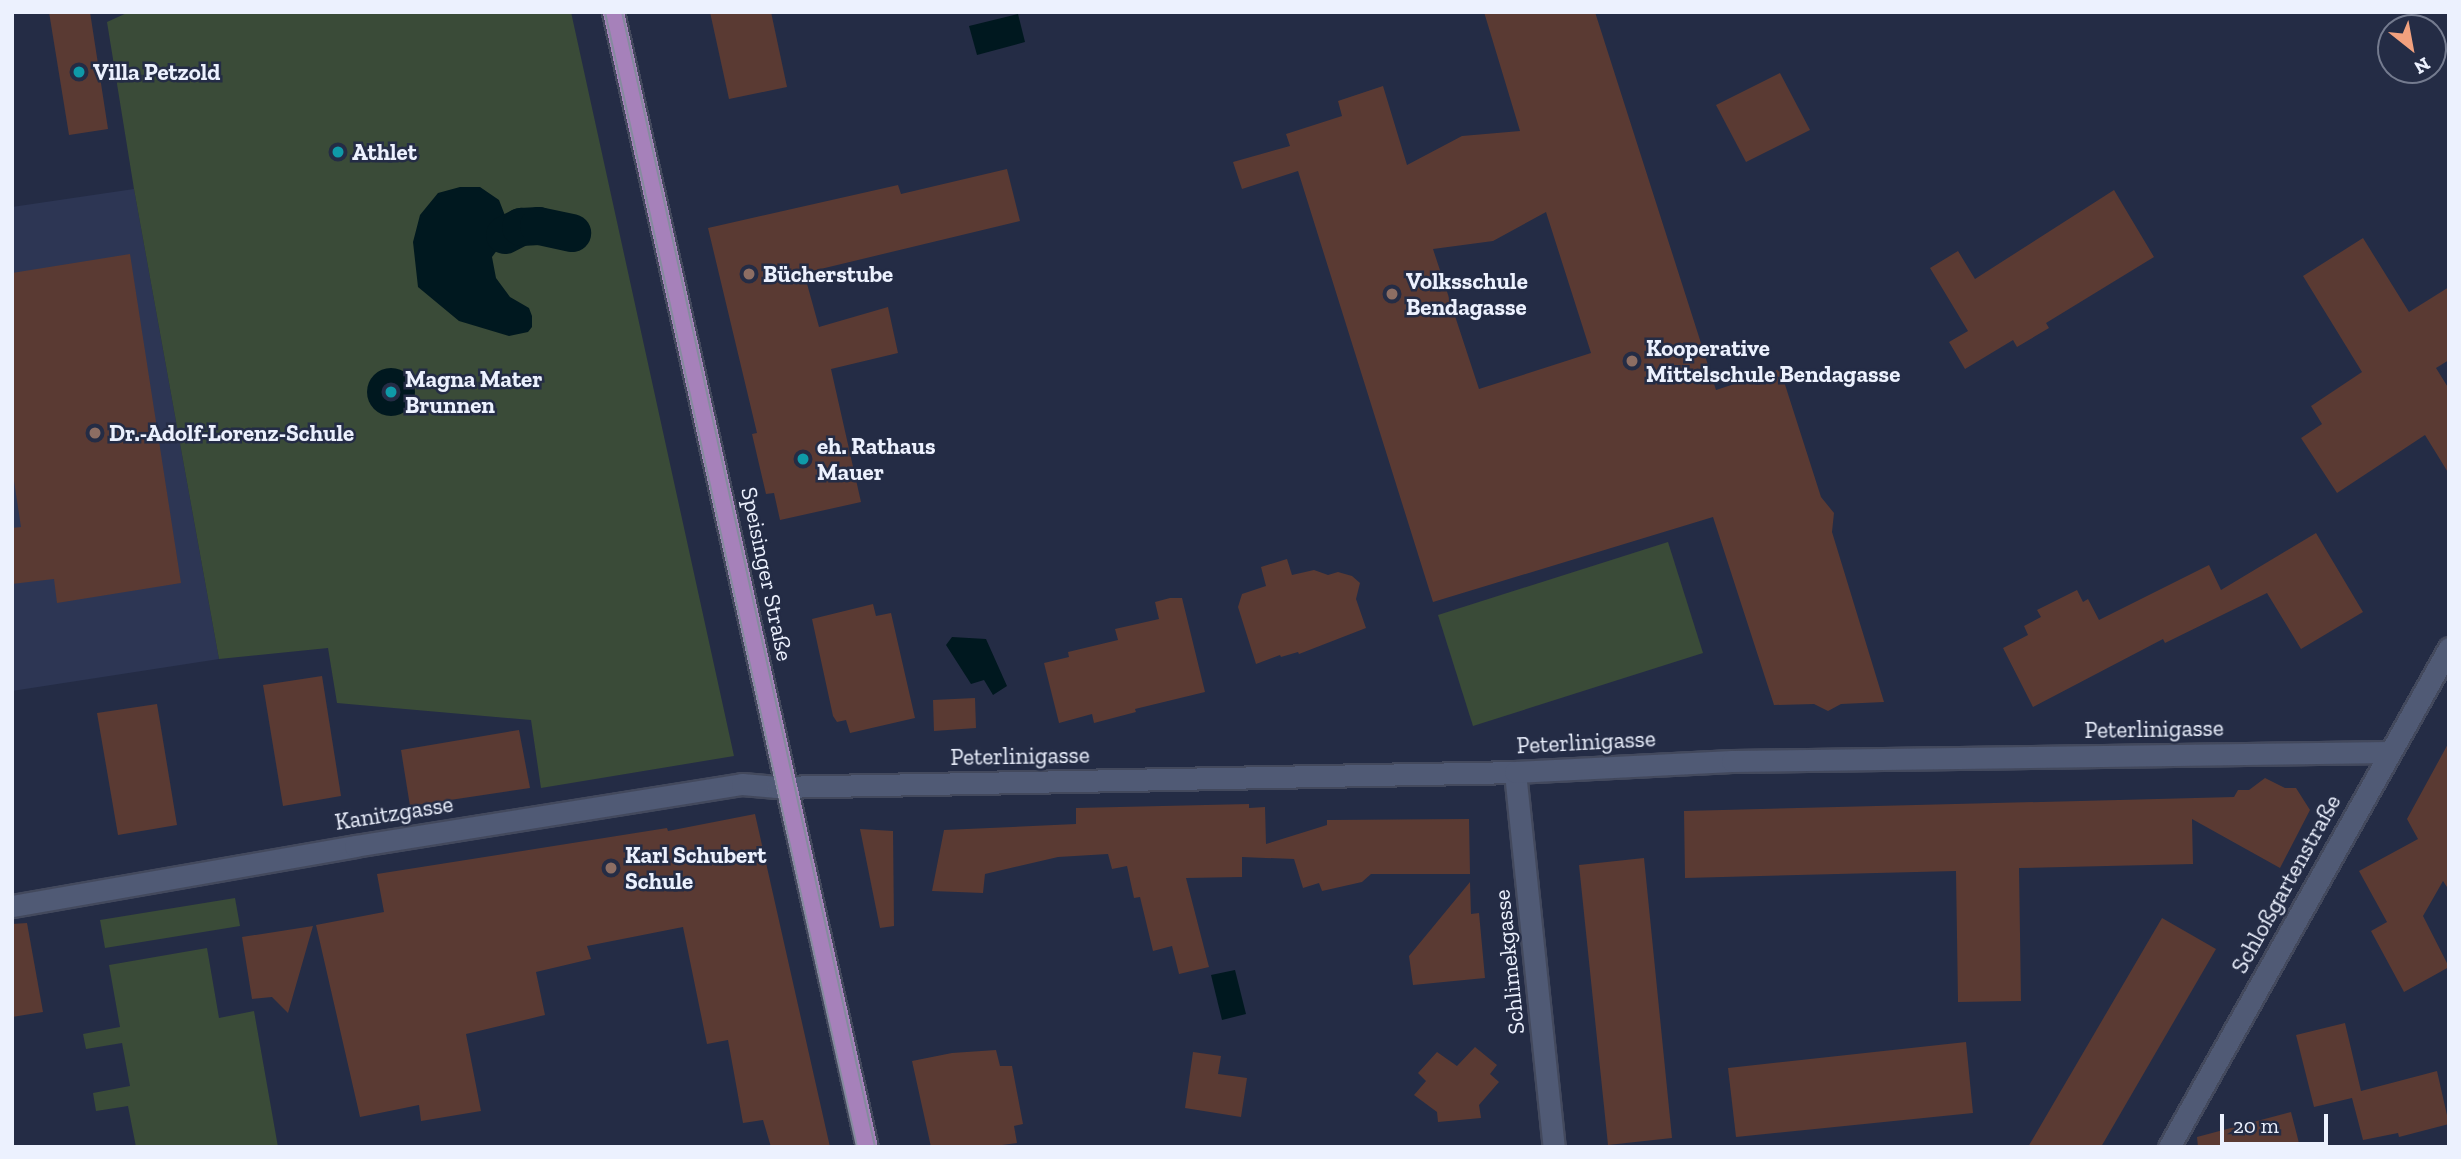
<!DOCTYPE html>
<meta charset="utf-8">
<style>
body{margin:0}
#map{position:relative;width:2461px;height:1159px;overflow:hidden;background:#242c45;font-family:"Zilla Slab",serif}
div>[style]{position:absolute}
.built>*{inset:0;background:#2d3654}
.green>*{inset:0;background:#3a4b38}
.water>*{inset:0;background:#00181f}
.round{border-radius:50%}
.canal>*{height:38px;margin:-19px;padding:0 19px;transform-origin:19px;border-radius:19px;background:#00181f}
.building>*{inset:0;background:#5a3a33}
.roads{filter:drop-shadow(2px 0 #43495d) drop-shadow(-2px 0 #43495d) drop-shadow(0 2px #43495d) drop-shadow(0 -2px #43495d)}
.minor>*{height:21px;margin:-10.5px;padding:0 10.5px;transform-origin:10.5px;border-radius:10.5px;background:#505a75}
.major>*{height:21px;margin:-10.5px;padding:0 10.5px;transform-origin:10.5px;border-radius:10.5px;background:#a681ba}
.tram>*{height:2px;margin:-1px;padding:0 1px;transform-origin:1px;border-radius:1px;background:#858b9e}
.dots>*{width:19px;height:19px;translate:-50% -50%;box-sizing:border-box;border:4px solid #242c45;border-radius:50%}
span{translate:-50% -50%;white-space:nowrap;text-align:center;line-height:1.15;-webkit-text-stroke:5px #242c45;paint-order:stroke}
.poi-label{font-size:23px;color:#ecf1fe;font-weight:700}
.left{translate:0 -50%;text-align:left}
.street-label{font-size:23px;color:#ecf1fe}
.frame{position:absolute;inset:0;border:14px solid #ecf1fe;pointer-events:none}
.north{position:absolute;left:2377px;top:14px;width:70px;height:70px;box-sizing:border-box;background:#242c45;border:2px solid #747b8f;border-radius:50%;rotate:149deg;font-size:19px;font-weight:700;line-height:28px;text-align:center;color:#ecf1fe}
.north::after{content:'';display:block;margin:auto;width:24px;height:32px;background:#f2a17e;clip-path:polygon(50% 0,100% 100%,50% 72%,0 100%)}
.scale{position:absolute;left:2220px;top:1114px;width:108px;height:32px;box-sizing:border-box;border:4px solid #ecf1fe;border-top:0;padding-left:9px;font-size:21px;line-height:24px;white-space:nowrap;color:#ecf1fe;-webkit-text-stroke:5px #242c45;paint-order:stroke}
</style>
<div id="map">
<div class="built">
<div style="clip-path:polygon(134px 189px,219px 659px,12px 691px,12px 207px)"></div>
</div>
<div class="green">
<div style="clip-path:polygon(129px 12px,571px 12px,734px 756px,541px 788px,531px 720px,337px 703px,328px 648px,219px 659px,134px 189px,107px 22px)"></div>
<div style="clip-path:polygon(1668px 542px,1703px 653px,1473px 726px,1438px 615px)"></div>
<div style="clip-path:polygon(235px 898px,240px 926px,105px 948px,100px 920px)"></div>
<div style="clip-path:polygon(207px 948px,219px 1018px,254px 1011px,278px 1147px,136px 1147px,128px 1106px,96px 1111px,93px 1093px,130px 1086px,122px 1043px,86px 1049px,83px 1034px,120px 1027px,109px 965px)"></div>
</div>
<div class="water">
<div style="clip-path:polygon(1018px 14px,1025px 42px,977px 55px,969px 26px)"></div>
<div style="clip-path:polygon(460px 187px,480px 187px,499px 200px,506px 218px,504px 241px,492px 257px,496px 278px,510px 297px,529px 308px,532px 316px,532px 327px,528px 332px,509px 336px,459px 321px,418px 287px,413px 242px,420px 215px,438px 193px)"></div>
<div class="round" style="left:367px;top:368px;width:48px;height:48px"></div>
<div style="clip-path:polygon(952px 637px,986px 639px,1007px 686px,993px 695px,984px 680px,971px 684px,946px 645px)"></div>
<div style="clip-path:polygon(1235px 970px,1246px 1014px,1222px 1020px,1211px 975px)"></div>
</div>
<div class="canal">
<div style="left:505px;top:235px;width:18px;rotate:-27deg"></div>
<div style="left:521px;top:227px;width:18px;rotate:-3deg"></div>
<div style="left:539px;top:226px;width:34px;rotate:12deg"></div>
</div>
<div class="building">
<div style="clip-path:polygon(49px 12px,90px 12px,108px 129px,69px 135px)"></div>
<div style="clip-path:polygon(710px 12px,771px 12px,787px 87px,729px 99px)"></div>
<div style="clip-path:polygon(evenodd,1484px 12px,1595px 12px,1716px 390px,1780px 369px,1821px 497px,1834px 513px,1832px 532px,1884px 702px,1841px 704px,1828px 711px,1814px 704px,1774px 705px,1713px 517px,1433px 602px,1298px 171px,1242px 189px,1233px 162px,1290px 146px,1286px 134px,1342px 116px,1338px 101px,1383px 86px,1407px 165px,1462px 136px,1520px 131px,1484px 12px,1546px 212px,1591px 353px,1479px 389px,1433px 249px,1493px 241px,1546px 212px)"></div>
<div style="clip-path:polygon(1780px 73px,1810px 130px,1746px 162px,1716px 105px)"></div>
<div style="clip-path:polygon(1007px 169px,1020px 221px,804px 273px,819px 327px,888px 307px,898px 353px,831px 369px,861px 502px,780px 520px,774px 493px,766px 494px,752px 434px,757px 433px,708px 228px,898px 185px,901px 194px)"></div>
<div style="clip-path:polygon(2114px 190px,2154px 257px,2046px 323px,2049px 328px,2017px 347px,2013px 340px,1965px 369px,1949px 342px,1968px 331px,1930px 268px,1958px 251px,1975px 279px)"></div>
<div style="clip-path:polygon(2363px 238px,2409px 312px,2449px 287px,2449px 360px,2436px 368px,2449px 389px,2449px 474px,2425px 435px,2337px 493px,2301px 438px,2322px 424px,2311px 406px,2362px 372px,2303px 276px)"></div>
<div style="clip-path:polygon(130px 254px,181px 583px,57px 603px,54px 579px,12px 584px,12px 528px,21px 527px,12px 468px,12px 273px)"></div>
<div style="clip-path:polygon(2316px 533px,2363px 612px,2301px 649px,2267px 593px,2165px 643px,2163px 639px,2033px 707px,2003px 648px,2028px 635px,2024px 626px,2041px 617px,2037px 610px,2077px 590px,2083px 602px,2088px 599px,2099px 620px,2209px 565px,2221px 590px)"></div>
<div style="clip-path:polygon(1287px 559px,1292px 575px,1314px 570px,1328px 575px,1338px 572px,1352px 576px,1360px 583px,1356px 599px,1366px 628px,1299px 654px,1298px 652px,1281px 657px,1280px 655px,1256px 664px,1238px 607px,1242px 594px,1266px 586px,1261px 567px)"></div>
<div style="clip-path:polygon(1170px 598px,1182px 598px,1205px 692px,1135px 709px,1136px 712px,1094px 723px,1092px 714px,1059px 723px,1044px 663px,1069px 657px,1068px 652px,1118px 640px,1115px 629px,1159px 619px,1155px 602px)"></div>
<div style="clip-path:polygon(873px 604px,876px 616px,891px 613px,915px 718px,850px 733px,846px 720px,837px 722px,833px 716px,812px 619px)"></div>
<div style="clip-path:polygon(322px 676px,341px 796px,283px 806px,263px 685px)"></div>
<div style="clip-path:polygon(975px 698px,976px 728px,934px 731px,933px 700px)"></div>
<div style="clip-path:polygon(157px 704px,177px 825px,118px 835px,97px 713px)"></div>
<div style="clip-path:polygon(519px 730px,530px 788px,410px 806px,401px 750px)"></div>
<div style="clip-path:polygon(2449px 742px,2449px 890px,2443px 881px,2423px 916px,2449px 967px,2404px 992px,2371px 931px,2387px 922px,2359px 871px,2418px 839px,2407px 819px)"></div>
<div style="clip-path:polygon(2265px 778px,2285px 788px,2296px 788px,2310px 810px,2280px 868px,2192px 819px,2193px 864px,2019px 868px,2021px 1001px,1958px 1002px,1956px 871px,1685px 878px,1684px 811px,2234px 797px,2238px 790px,2249px 790px)"></div>
<div style="clip-path:polygon(1249px 804px,1249px 808px,1265px 807px,1266px 844px,1327px 825px,1327px 820px,1469px 819px,1470px 874px,1371px 874px,1362px 882px,1322px 891px,1319px 883px,1303px 888px,1294px 859px,1242px 857px,1242px 877px,1186px 878px,1209px 967px,1179px 974px,1172px 946px,1153px 951px,1140px 897px,1134px 898px,1127px 866px,1112px 869px,1108px 854px,1058px 857px,985px 874px,983px 893px,932px 891px,944px 830px,1076px 824px,1076px 808px)"></div>
<div style="clip-path:polygon(755px 814px,830px 1147px,771px 1147px,763px 1120px,743px 1123px,728px 1040px,707px 1044px,683px 927px,587px 946px,591px 959px,536px 972px,545px 1015px,466px 1034px,481px 1111px,421px 1121px,419px 1105px,360px 1117px,316px 925px,384px 912px,377px 874px,667px 828px,668px 831px)"></div>
<div style="clip-path:polygon(860px 829px,893px 831px,894px 926px,880px 928px)"></div>
<div style="clip-path:polygon(1644px 858px,1672px 1138px,1608px 1145px,1579px 865px)"></div>
<div style="clip-path:polygon(1470px 882px,1471px 914px,1479px 913px,1485px 978px,1413px 985px,1409px 956px)"></div>
<div style="clip-path:polygon(2162px 918px,2216px 949px,2101px 1147px,2028px 1147px)"></div>
<div style="clip-path:polygon(27px 923px,43px 1012px,12px 1017px,12px 924px)"></div>
<div style="clip-path:polygon(313px 926px,288px 1013px,272px 997px,252px 999px,242px 937px)"></div>
<div style="clip-path:polygon(2345px 1023px,2361px 1091px,2437px 1071px,2449px 1124px,2399px 1137px,2398px 1133px,2363px 1140px,2352px 1098px,2314px 1107px,2296px 1035px)"></div>
<div style="clip-path:polygon(1966px 1042px,1973px 1113px,1736px 1137px,1728px 1068px)"></div>
<div style="clip-path:polygon(1475px 1047px,1497px 1065px,1490px 1074px,1499px 1082px,1479px 1105px,1481px 1118px,1438px 1122px,1437px 1112px,1414px 1095px,1426px 1081px,1418px 1073px,1437px 1052px,1457px 1066px)"></div>
<div style="clip-path:polygon(996px 1050px,1000px 1066px,1012px 1066px,1023px 1124px,1014px 1126px,1017px 1143px,987px 1147px,931px 1147px,912px 1061px,952px 1053px)"></div>
<div style="clip-path:polygon(1193px 1052px,1221px 1056px,1218px 1074px,1247px 1078px,1241px 1117px,1185px 1108px)"></div>
<div style="clip-path:polygon(2291px 1112px,2300px 1147px,2198px 1147px,2197px 1137px)"></div>
</div>
<div class="roads">
<div class="minor">
<div style="left:1515px;top:772px;width:377px;rotate:84.1deg"></div>
<div style="left:12px;top:906px;width:348px;rotate:-9.9deg"></div>
<div style="left:355px;top:846px;width:392px;rotate:-9.1deg"></div>
<div style="left:742px;top:784px;width:35px;rotate:5deg"></div>
<div style="left:777px;top:787px;width:738px;rotate:-1.16deg"></div>
<div style="left:1515px;top:772px;width:217px;rotate:-2.9deg"></div>
<div style="left:1732px;top:761px;width:657px;rotate:-0.78deg"></div>
<div style="left:2169px;top:1147px;width:572px;rotate:-60.7deg"></div>
</div>
<div class="major">
<div style="left:613px;top:12px;width:1163px;rotate:77.39deg"></div>
</div>
</div>
<div class="tram">
<div style="left:605px;top:12px;width:1163px;rotate:77.48deg"></div>
<div style="left:622px;top:12px;width:1163px;rotate:77.43deg"></div>
</div>
<div class="dots">
<div style="left:79px;top:72px;background:#0f9aa8"></div>
<div style="left:338px;top:152px;background:#0f9aa8"></div>
<div style="left:749px;top:274px;background:#8d6e63"></div>
<div style="left:1392px;top:294px;background:#8d6e63"></div>
<div style="left:1632px;top:361px;background:#8d6e63"></div>
<div style="left:391px;top:392px;background:#0f9aa8"></div>
<div style="left:95px;top:433px;background:#8d6e63"></div>
<div style="left:803px;top:459px;background:#0f9aa8"></div>
<div style="left:611px;top:868px;background:#8d6e63"></div>
</div>
<div class="poi-label">
<span class="left" style="left:93px;top:72px">Villa Petzold</span>
<span class="left" style="left:352px;top:152px">Athlet</span>
<span class="left" style="left:763px;top:274px">Bücherstube</span>
<span class="left" style="left:1406px;top:294px">Volksschule<br>Bendagasse</span>
<span class="left" style="left:1646px;top:361px">Kooperative<br>Mittelschule Bendagasse</span>
<span class="left" style="left:405px;top:392px">Magna Mater<br>Brunnen</span>
<span class="left" style="left:109px;top:433px">Dr.-Adolf-Lorenz-Schule</span>
<span class="left" style="left:817px;top:459px">eh. Rathaus<br>Mauer</span>
<span class="left" style="left:625px;top:868px">Karl Schubert<br>Schule</span>
</div>
<div class="street-label">
<span style="left:767px;top:574px;rotate:78deg">Speisinger Straße</span>
<span style="left:2154px;top:729px;rotate:-1deg">Peterlinigasse</span>
<span style="left:1586px;top:742px;rotate:-3deg">Peterlinigasse</span>
<span style="left:1020px;top:756px;rotate:-1deg">Peterlinigasse</span>
<span style="left:394px;top:813px;rotate:-9deg">Kanitzgasse</span>
<span style="left:2286px;top:884px;rotate:-61deg">Schloßgartenstraße</span>
<span style="left:1509px;top:962px;rotate:-96deg">Schlimekgasse</span>
</div>
<div class="frame"></div>
<div class="north">N</div>
<div class="scale">20 m</div>
</div>
